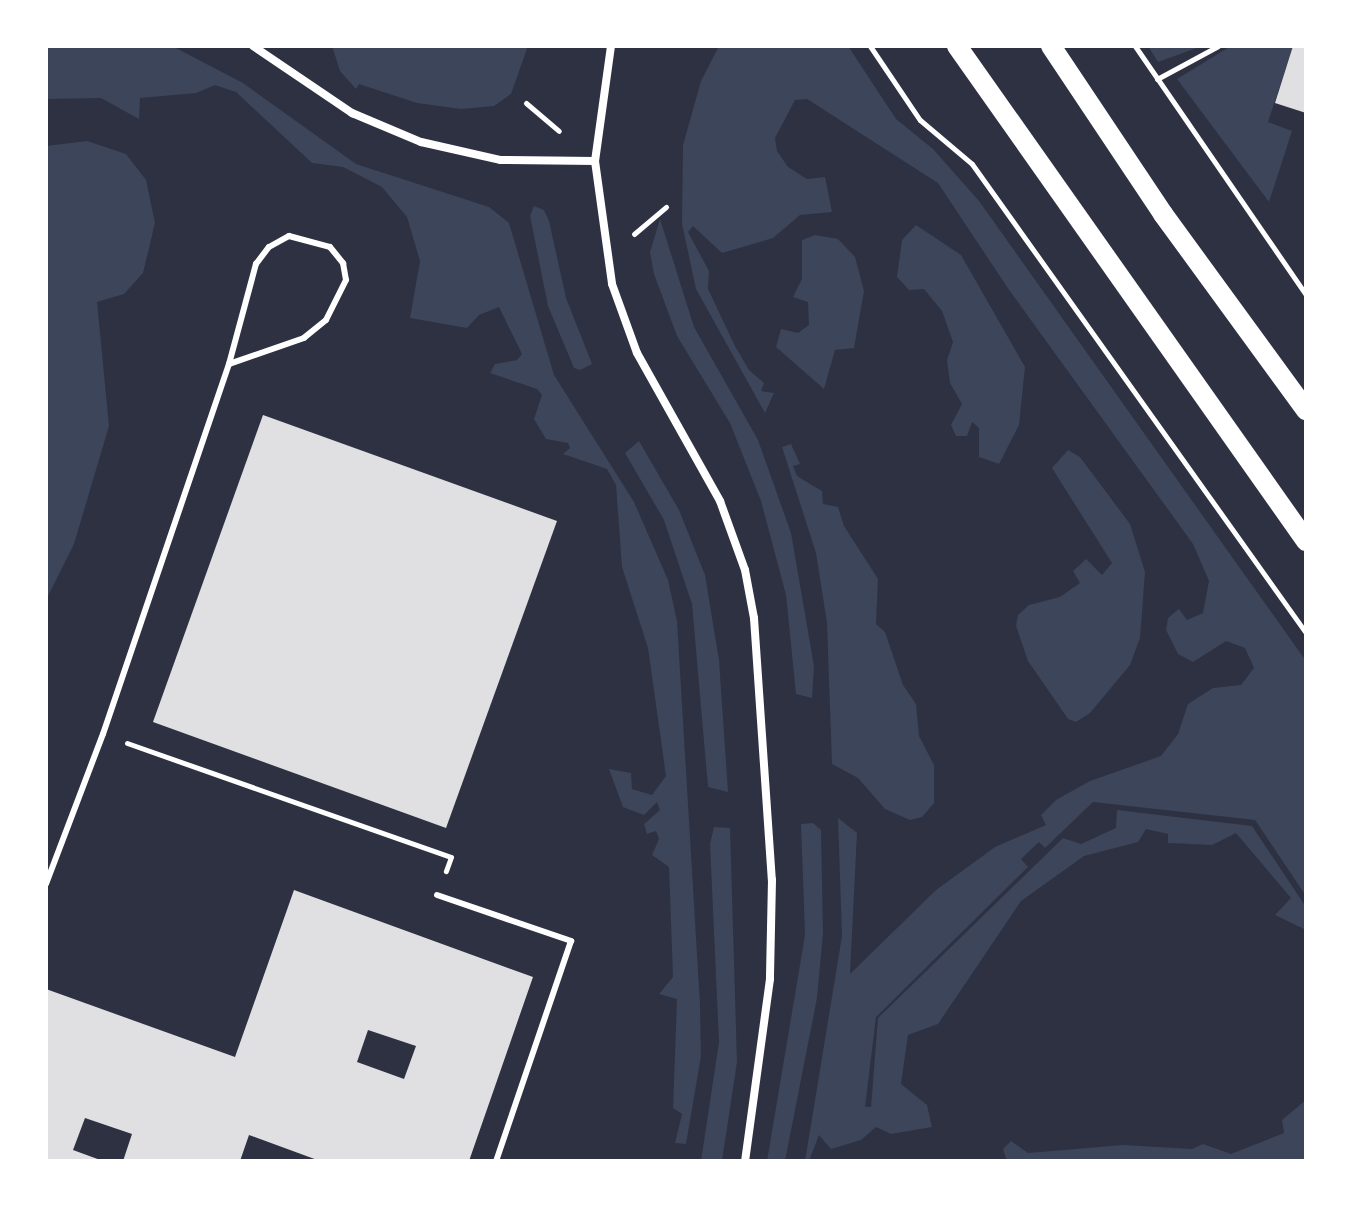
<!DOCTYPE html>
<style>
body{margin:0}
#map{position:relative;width:1352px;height:1207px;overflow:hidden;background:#2d3142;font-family:"PT Sans Narrow",sans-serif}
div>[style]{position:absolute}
.green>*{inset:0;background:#3c4559}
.building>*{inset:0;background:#e0e0e3}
.path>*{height:5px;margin:-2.5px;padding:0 2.5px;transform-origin:2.5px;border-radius:2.5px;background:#fff}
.service>*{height:6px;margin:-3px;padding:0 3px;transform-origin:3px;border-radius:3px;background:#fff}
.minor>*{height:8px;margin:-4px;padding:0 4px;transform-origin:4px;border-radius:4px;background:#fff}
.primary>*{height:20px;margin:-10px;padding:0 10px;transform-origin:10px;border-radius:10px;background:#fff}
span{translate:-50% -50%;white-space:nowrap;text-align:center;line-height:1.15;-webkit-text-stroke:7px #fff;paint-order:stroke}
.frame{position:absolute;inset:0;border:48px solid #fff;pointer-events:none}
</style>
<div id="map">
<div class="green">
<div style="clip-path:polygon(46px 46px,172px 46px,243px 83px,356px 164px,489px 207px,509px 223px,554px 375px,634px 502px,668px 580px,677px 621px,700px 1004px,701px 1056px,686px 1144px,675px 1143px,682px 1114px,673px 1108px,677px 999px,659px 994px,673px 977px,669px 867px,652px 855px,659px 839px,656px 831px,647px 834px,644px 824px,660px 810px,657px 802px,644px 815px,623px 807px,609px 769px,631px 773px,632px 789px,652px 795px,666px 776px,648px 648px,622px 567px,616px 485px,607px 469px,563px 454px,570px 448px,568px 443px,546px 439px,534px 419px,542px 395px,537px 389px,490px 373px,495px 364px,517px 360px,522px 354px,499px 307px,479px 315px,467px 328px,410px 318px,420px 261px,407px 217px,382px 187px,343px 167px,312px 163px,236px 92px,215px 85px,196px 93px,140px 98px,139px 119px,101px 98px,46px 99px)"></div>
<div style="clip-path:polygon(332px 46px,528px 46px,511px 94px,494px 106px,461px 109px,417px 103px,359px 84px,356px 89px,340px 71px)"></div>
<div style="clip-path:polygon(719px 46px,848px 46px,896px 119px,933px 149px,979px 201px,1306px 661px,1306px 896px,1255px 820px,1093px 802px,1045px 848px,1039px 842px,1021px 859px,1028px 867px,876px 1017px,865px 1107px,871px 1107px,878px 1018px,1063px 838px,1081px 844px,1116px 828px,1117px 810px,1252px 826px,1306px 907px,1306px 930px,1275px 915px,1291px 898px,1236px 833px,1212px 845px,1168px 843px,1168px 834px,1146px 829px,1138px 842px,1084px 856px,1021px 901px,938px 1024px,908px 1035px,901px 1084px,927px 1105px,932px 1127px,891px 1134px,876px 1127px,861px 1140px,831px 1149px,819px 1135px,809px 1161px,805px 1161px,842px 936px,838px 818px,857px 833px,850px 974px,936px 890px,995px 847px,1046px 825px,1041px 815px,1056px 800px,1090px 781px,1161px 756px,1178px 734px,1188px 704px,1213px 688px,1241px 685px,1254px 668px,1245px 648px,1226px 641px,1193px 662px,1178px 654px,1166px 630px,1168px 618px,1179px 609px,1187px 620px,1203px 613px,1209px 581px,1193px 544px,1007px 287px,938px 183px,807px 99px,795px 100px,775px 138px,777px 151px,788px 167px,807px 179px,825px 177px,832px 212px,800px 215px,773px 238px,722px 253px,693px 226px,688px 232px,709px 271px,708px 289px,735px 346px,749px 370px,764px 383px,761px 391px,774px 393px,765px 413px,696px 289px,682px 224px,683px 145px,701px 81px)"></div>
<div style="clip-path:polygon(1148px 46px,1202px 46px,1158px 62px)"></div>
<div style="clip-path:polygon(1231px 46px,1293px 46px,1268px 122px,1292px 131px,1269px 202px,1177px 79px)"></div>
<div style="clip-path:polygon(87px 141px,126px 154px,146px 180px,155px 223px,143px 273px,124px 294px,97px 302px,109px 426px,74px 544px,46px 600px,46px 146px)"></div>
<div style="clip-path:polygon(534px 206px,544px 210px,549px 221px,566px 298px,592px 364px,580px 370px,574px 368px,548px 306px,530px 216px)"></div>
<div style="clip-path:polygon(660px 219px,694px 327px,758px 440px,791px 533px,814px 666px,812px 698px,796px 694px,786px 595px,761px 501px,730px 423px,677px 336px,654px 274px,650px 252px)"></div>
<div style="clip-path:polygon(916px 225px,961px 255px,1025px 367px,1019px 425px,999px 464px,979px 457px,979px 428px,972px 422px,967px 436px,956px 436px,951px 425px,962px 404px,950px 383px,947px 360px,953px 342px,942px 311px,924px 289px,909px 290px,897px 277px,902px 240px)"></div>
<div style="clip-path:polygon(815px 235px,838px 239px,855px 257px,864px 291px,854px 348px,835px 350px,824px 389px,776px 347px,781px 329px,798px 333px,809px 325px,808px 302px,793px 297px,802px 279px,802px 240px)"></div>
<div style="clip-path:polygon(639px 441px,679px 510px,705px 575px,719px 660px,728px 792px,708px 787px,692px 604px,664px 520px,625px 453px)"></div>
<div style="clip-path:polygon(791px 444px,800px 464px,793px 466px,797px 476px,822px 491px,823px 504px,838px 507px,844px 526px,878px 579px,876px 624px,885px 632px,903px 685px,916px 704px,919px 736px,934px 765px,934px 803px,922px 817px,910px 820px,885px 809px,858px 778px,832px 764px,827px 623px,816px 553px,782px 447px)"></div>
<div style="clip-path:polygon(1068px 450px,1080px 457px,1130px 524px,1145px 572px,1140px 638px,1130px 665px,1090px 713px,1076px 722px,1068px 719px,1028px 661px,1016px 626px,1018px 615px,1029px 605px,1060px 597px,1080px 583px,1073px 571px,1086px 559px,1102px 575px,1112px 563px,1052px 468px)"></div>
<div style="clip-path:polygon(813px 823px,821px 830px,823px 933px,817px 998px,785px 1161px,767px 1161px,805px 935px,801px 824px)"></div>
<div style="clip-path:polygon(714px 827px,730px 828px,737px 1062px,722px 1161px,701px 1161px,719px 1042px,710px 844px)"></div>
<div style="clip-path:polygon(1306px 1100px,1306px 1161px,1007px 1161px,1003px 1149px,1011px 1141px,1028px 1153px,1123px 1145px,1192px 1149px,1203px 1144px,1231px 1154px,1284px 1133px,1282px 1120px)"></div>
</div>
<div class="building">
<div style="clip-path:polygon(1293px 46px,1306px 46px,1306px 113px,1275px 103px)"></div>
<div style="clip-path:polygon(263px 415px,557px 521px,446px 828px,153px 722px)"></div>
<div style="clip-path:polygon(evenodd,294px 890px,533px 977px,469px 1161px,320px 1161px,249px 1135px,240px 1161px,123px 1161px,132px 1134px,85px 1118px,73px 1150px,103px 1161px,46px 1161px,46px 989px,235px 1057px,294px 890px,368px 1030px,416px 1046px,404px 1079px,357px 1062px,368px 1030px)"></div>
</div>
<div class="path">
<div style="left:870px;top:46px;width:89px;rotate:56deg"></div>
<div style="left:920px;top:120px;width:68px;rotate:40.2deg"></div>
<div style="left:972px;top:164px;width:576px;rotate:54.54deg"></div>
<div style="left:1135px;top:46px;width:302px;rotate:55.5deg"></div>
<div style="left:1157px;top:79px;width:69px;rotate:-28.4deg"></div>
<div style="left:526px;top:103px;width:43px;rotate:40.3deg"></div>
<div style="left:634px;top:234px;width:42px;rotate:-40.2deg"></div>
<div style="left:127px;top:743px;width:343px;rotate:19.4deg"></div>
<div style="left:451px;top:857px;width:15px;rotate:110deg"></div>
</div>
<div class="service">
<div style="left:46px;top:884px;width:160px;rotate:-69.2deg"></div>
<div style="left:103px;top:734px;width:391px;rotate:-71.2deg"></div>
<div style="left:229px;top:364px;width:104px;rotate:-74.9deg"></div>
<div style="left:256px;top:264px;width:21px;rotate:-53deg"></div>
<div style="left:269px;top:247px;width:23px;rotate:-29deg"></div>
<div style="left:289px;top:236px;width:42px;rotate:15deg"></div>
<div style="left:330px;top:247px;width:21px;rotate:51deg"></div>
<div style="left:343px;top:263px;width:17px;rotate:80deg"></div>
<div style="left:346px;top:280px;width:45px;rotate:116.6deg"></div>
<div style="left:326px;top:320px;width:28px;rotate:141deg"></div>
<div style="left:304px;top:338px;width:79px;rotate:160.9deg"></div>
<div style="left:437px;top:895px;width:142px;rotate:18.9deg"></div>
<div style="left:571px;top:941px;width:232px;rotate:108.8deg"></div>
</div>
<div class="minor">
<div style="left:253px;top:46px;width:120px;rotate:34.1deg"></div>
<div style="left:352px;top:113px;width:75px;rotate:22.8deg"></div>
<div style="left:421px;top:142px;width:82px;rotate:12.7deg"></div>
<div style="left:501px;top:160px;width:94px;rotate:0.6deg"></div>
<div style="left:611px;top:46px;width:116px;rotate:97.9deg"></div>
<div style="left:595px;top:161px;width:124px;rotate:82.1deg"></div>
<div style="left:612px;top:284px;width:73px;rotate:70.1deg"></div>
<div style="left:637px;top:353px;width:170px;rotate:60.7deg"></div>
<div style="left:720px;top:501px;width:73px;rotate:70.1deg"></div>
<div style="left:745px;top:570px;width:49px;rotate:79.4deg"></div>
<div style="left:754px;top:618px;width:263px;rotate:86.1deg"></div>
<div style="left:772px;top:880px;width:99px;rotate:91.2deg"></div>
<div style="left:770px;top:979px;width:184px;rotate:97.8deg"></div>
</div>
<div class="primary">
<div style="left:957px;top:46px;width:606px;rotate:54.81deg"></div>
<div style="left:1051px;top:46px;width:202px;rotate:56.3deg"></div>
<div style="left:1163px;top:214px;width:243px;rotate:53.9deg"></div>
</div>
<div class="frame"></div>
</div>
